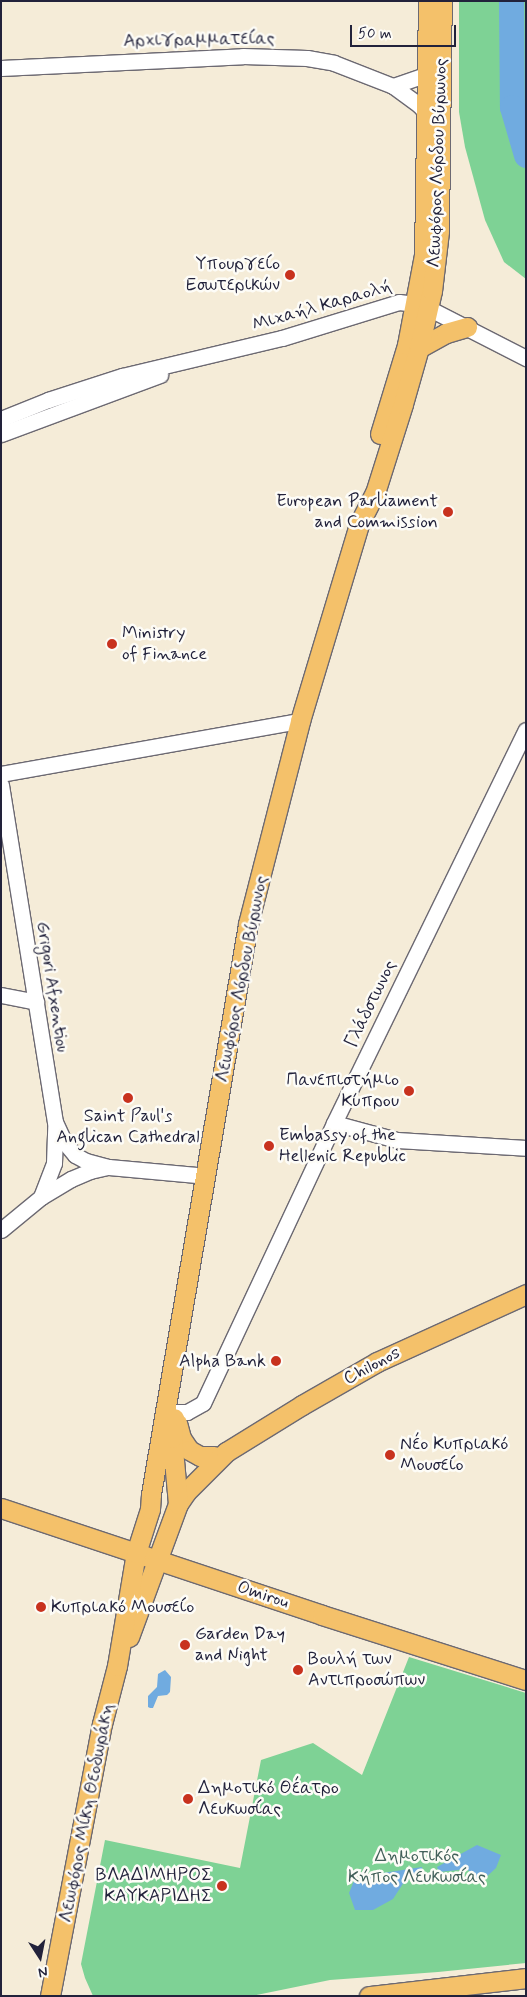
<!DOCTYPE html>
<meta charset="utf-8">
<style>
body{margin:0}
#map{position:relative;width:527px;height:1997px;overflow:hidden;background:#f5ecd8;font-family:Mynerve,sans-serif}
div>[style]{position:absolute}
.green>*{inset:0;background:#7ed295}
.water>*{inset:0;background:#70abe0}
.river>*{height:25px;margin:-12.5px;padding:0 12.5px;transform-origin:12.5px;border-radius:12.5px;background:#70abe0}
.roads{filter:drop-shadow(1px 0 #6c6972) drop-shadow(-1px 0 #6c6972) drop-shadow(0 1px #6c6972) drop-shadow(0 -1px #6c6972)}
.minor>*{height:15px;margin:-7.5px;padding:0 7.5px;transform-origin:7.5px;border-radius:7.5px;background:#fff}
.major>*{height:19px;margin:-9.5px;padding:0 9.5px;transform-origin:9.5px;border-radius:9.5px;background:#f4c16a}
.dots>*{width:14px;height:14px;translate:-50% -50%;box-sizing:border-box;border:2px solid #fdfcf7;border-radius:50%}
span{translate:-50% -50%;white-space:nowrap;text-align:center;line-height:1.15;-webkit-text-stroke:5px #fdfcf7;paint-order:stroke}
.street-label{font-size:18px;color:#22223b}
.poi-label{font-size:18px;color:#22223b}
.right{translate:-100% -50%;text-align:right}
.left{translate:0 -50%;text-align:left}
.park-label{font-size:18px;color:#42605a}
.frame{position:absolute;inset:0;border:2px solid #22223b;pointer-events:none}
.north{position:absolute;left:15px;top:1932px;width:50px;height:50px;-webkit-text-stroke:4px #fdfcf7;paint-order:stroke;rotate:169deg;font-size:14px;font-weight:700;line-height:20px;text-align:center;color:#22223b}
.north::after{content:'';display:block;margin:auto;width:18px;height:22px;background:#22223b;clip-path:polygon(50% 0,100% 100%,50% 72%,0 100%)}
.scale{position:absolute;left:350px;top:25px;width:106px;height:22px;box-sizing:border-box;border:2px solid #22223b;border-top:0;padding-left:6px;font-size:15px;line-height:18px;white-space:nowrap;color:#22223b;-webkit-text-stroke:4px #fdfcf7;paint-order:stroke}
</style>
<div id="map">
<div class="green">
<div style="clip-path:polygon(459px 1px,526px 1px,526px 279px,504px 262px,485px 220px,465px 147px,459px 112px)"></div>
<div style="clip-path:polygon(409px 1657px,526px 1693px,526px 1963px,438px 1972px,330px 1980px,252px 1996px,93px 1996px,85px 1978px,81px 1964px,105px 1840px,240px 1868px,261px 1760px,313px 1743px,362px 1775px)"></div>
</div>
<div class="water">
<div style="clip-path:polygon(165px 1670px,171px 1677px,170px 1692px,167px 1695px,158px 1696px,153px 1708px,150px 1708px,148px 1707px,148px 1696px,157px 1687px,158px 1674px)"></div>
<div style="clip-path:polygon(477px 1845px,501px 1855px,496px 1868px,482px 1881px,467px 1883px,466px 1879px,472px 1874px,467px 1869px,439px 1872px,437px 1867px)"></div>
<div style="clip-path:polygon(422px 1867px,423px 1877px,406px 1879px,393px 1899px,373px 1910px,355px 1910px,349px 1893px,354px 1881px,383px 1873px)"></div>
</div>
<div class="river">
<div style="left:511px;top:1px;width:106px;rotate:89.5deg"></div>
<div style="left:512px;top:107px;width:50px;rotate:73.7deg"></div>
</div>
<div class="roads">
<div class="minor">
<div style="left:1px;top:68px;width:242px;rotate:-2.8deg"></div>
<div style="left:243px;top:56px;width:64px;rotate:1.8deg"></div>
<div style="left:307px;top:58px;width:27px;rotate:10deg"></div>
<div style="left:334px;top:63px;width:63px;rotate:21.3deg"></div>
<div style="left:393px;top:86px;width:32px;rotate:36deg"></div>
<div style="left:419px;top:105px;width:13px;rotate:48deg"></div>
<div style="left:393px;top:86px;width:36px;rotate:-19deg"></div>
<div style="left:1px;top:419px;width:51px;rotate:-22deg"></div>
<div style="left:48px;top:400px;width:78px;rotate:-18deg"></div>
<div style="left:122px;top:376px;width:164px;rotate:-13.4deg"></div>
<div style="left:282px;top:338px;width:122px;rotate:-17.1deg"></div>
<div style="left:399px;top:302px;width:17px;rotate:7deg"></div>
<div style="left:416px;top:304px;width:17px;rotate:21deg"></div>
<div style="left:432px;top:310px;width:106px;rotate:27.1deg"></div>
<div style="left:1px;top:434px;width:170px;rotate:-20.4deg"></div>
<div style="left:1px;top:774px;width:304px;rotate:-10.1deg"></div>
<div style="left:1px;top:785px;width:341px;rotate:80.9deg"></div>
<div style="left:55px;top:1122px;width:23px;rotate:65deg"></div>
<div style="left:65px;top:1143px;width:16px;rotate:50deg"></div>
<div style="left:75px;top:1155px;width:13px;rotate:29deg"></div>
<div style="left:86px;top:1161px;width:23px;rotate:15deg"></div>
<div style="left:1px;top:995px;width:36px;rotate:11deg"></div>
<div style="left:334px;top:1123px;width:65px;rotate:15.1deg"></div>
<div style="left:397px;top:1140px;width:129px;rotate:3.5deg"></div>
<div style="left:41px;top:1197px;width:36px;rotate:-69deg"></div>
<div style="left:54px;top:1163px;width:37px;rotate:-88deg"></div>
<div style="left:1px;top:1230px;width:52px;rotate:-39.5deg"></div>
<div style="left:41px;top:1197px;width:35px;rotate:-31deg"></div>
<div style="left:71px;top:1179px;width:21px;rotate:-23deg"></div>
<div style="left:90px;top:1171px;width:18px;rotate:-13deg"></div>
<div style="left:108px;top:1167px;width:98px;rotate:5.2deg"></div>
<div style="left:174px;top:1412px;width:13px"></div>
<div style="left:187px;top:1412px;width:18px;rotate:-29deg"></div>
<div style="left:203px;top:1403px;width:309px;rotate:-64.9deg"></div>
<div style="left:334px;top:1123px;width:437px;rotate:-64deg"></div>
</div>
<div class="major">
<div style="left:419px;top:348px;width:31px;rotate:-29deg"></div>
<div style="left:446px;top:333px;width:22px;rotate:-16deg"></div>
<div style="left:380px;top:434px;width:93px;rotate:-73.1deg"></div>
<div style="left:407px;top:345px;width:92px;rotate:-79.3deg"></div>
<div style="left:424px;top:255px;width:254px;rotate:-89.1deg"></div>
<div style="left:177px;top:1423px;width:16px;rotate:75deg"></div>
<div style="left:181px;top:1438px;width:14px;rotate:56deg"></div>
<div style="left:189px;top:1450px;width:13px;rotate:29deg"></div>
<div style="left:200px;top:1456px;width:14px"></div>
<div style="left:178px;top:1504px;width:14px;rotate:-56deg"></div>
<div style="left:186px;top:1492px;width:57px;rotate:-45deg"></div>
<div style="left:226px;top:1452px;width:89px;rotate:-31.7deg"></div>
<div style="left:302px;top:1405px;width:86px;rotate:-29.8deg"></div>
<div style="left:377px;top:1362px;width:164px;rotate:-24.5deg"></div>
<div style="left:1px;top:1508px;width:338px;rotate:18.4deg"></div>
<div style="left:322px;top:1615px;width:214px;rotate:17.7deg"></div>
<div style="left:129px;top:1637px;width:142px;rotate:-69.8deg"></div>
<div style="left:178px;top:1504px;width:66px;rotate:-95.2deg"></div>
<div style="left:172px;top:1438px;width:20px;rotate:-84deg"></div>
<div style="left:50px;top:1996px;width:277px;rotate:-79.2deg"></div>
<div style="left:102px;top:1724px;width:60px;rotate:-75.5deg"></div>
<div style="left:117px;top:1666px;width:115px;rotate:-80.5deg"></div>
<div style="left:136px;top:1553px;width:46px;rotate:-72.3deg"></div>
<div style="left:150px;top:1509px;width:15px;rotate:-86deg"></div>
<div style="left:151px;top:1494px;width:578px;rotate:-80.34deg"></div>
<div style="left:248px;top:924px;width:210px;rotate:-75.6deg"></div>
<div style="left:300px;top:721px;width:206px;rotate:-73.3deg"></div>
<div style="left:359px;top:524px;width:35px;rotate:-63deg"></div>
<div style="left:375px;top:493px;width:93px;rotate:-72.5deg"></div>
<div style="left:403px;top:404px;width:58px;rotate:-74.1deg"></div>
<div style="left:419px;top:348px;width:58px;rotate:-77.2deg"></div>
<div style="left:432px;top:291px;width:60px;rotate:-83.3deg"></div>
<div style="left:439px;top:231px;width:230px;rotate:-89.3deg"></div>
<div style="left:369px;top:1996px;width:158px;rotate:-6.5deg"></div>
</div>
</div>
<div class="dots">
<div style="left:290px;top:275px;background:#c8321e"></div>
<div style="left:448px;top:512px;background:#c8321e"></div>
<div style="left:112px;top:644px;background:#c8321e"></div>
<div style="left:409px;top:1091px;background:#c8321e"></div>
<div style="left:128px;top:1098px;background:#c8321e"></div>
<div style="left:269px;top:1146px;background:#c8321e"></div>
<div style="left:276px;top:1361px;background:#c8321e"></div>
<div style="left:390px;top:1455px;background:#c8321e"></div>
<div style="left:41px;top:1607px;background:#c8321e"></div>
<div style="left:185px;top:1645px;background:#c8321e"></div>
<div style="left:298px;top:1670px;background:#c8321e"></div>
<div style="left:188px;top:1799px;background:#c8321e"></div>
<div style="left:222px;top:1886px;background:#c8321e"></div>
</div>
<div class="street-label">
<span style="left:199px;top:40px;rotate:-1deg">Αρχιγραμματείας</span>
<span style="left:438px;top:163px;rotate:-88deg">Λεωφόρος Λόρδου Βύρωνος</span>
<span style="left:322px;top:306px;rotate:-16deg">Μιχαήλ Καραολή</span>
<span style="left:242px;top:979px;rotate:-79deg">Λεωφόρος Λόρδου Βύρωνος</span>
<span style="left:52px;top:987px;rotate:81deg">Grigori Afxentiou</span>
<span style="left:371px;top:1004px;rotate:-64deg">Γλάδστωνος</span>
<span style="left:372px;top:1366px;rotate:-28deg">Chilonos</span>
<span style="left:263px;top:1595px;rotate:18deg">Omirou</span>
<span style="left:87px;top:1813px;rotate:-79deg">Λεωφόρος Μίκη Θεοδωράκη</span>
</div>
<div class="poi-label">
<span class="right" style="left:280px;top:275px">Υπουργείο<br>Εσωτερικών</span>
<span class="right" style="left:438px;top:512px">European Parliament<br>and Commission</span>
<span class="left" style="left:122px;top:644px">Ministry<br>of Finance</span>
<span class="right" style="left:399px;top:1091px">Πανεπιστήμιο<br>Κύπρου</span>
<span style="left:128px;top:1127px">Saint Paul's<br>Anglican Cathedral</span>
<span class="left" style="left:279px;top:1146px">Embassy of the<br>Hellenic Republic</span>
<span class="right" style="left:266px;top:1361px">Alpha Bank</span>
<span class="left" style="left:400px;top:1455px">Νέο Κυπριακό<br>Μουσείο</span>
<span class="left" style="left:51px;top:1607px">Κυπριακό Μουσείο</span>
<span class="left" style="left:195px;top:1645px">Garden Day<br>and Night</span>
<span class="left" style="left:308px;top:1670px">Βουλή των<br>Αντιπροσώπων</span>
<span class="left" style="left:198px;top:1799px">Δημοτικό Θέατρο<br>Λευκωσίας</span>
<span class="right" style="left:212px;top:1886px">ΒΛΑΔΙΜΗΡΟΣ<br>ΚΑΥΚΑΡΙΔΗΣ</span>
</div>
<div class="park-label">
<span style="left:417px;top:1867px">Δημοτικός<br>Κήπος Λευκωσίας</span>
</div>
<div class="frame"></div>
<div class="north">N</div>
<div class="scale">50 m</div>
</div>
